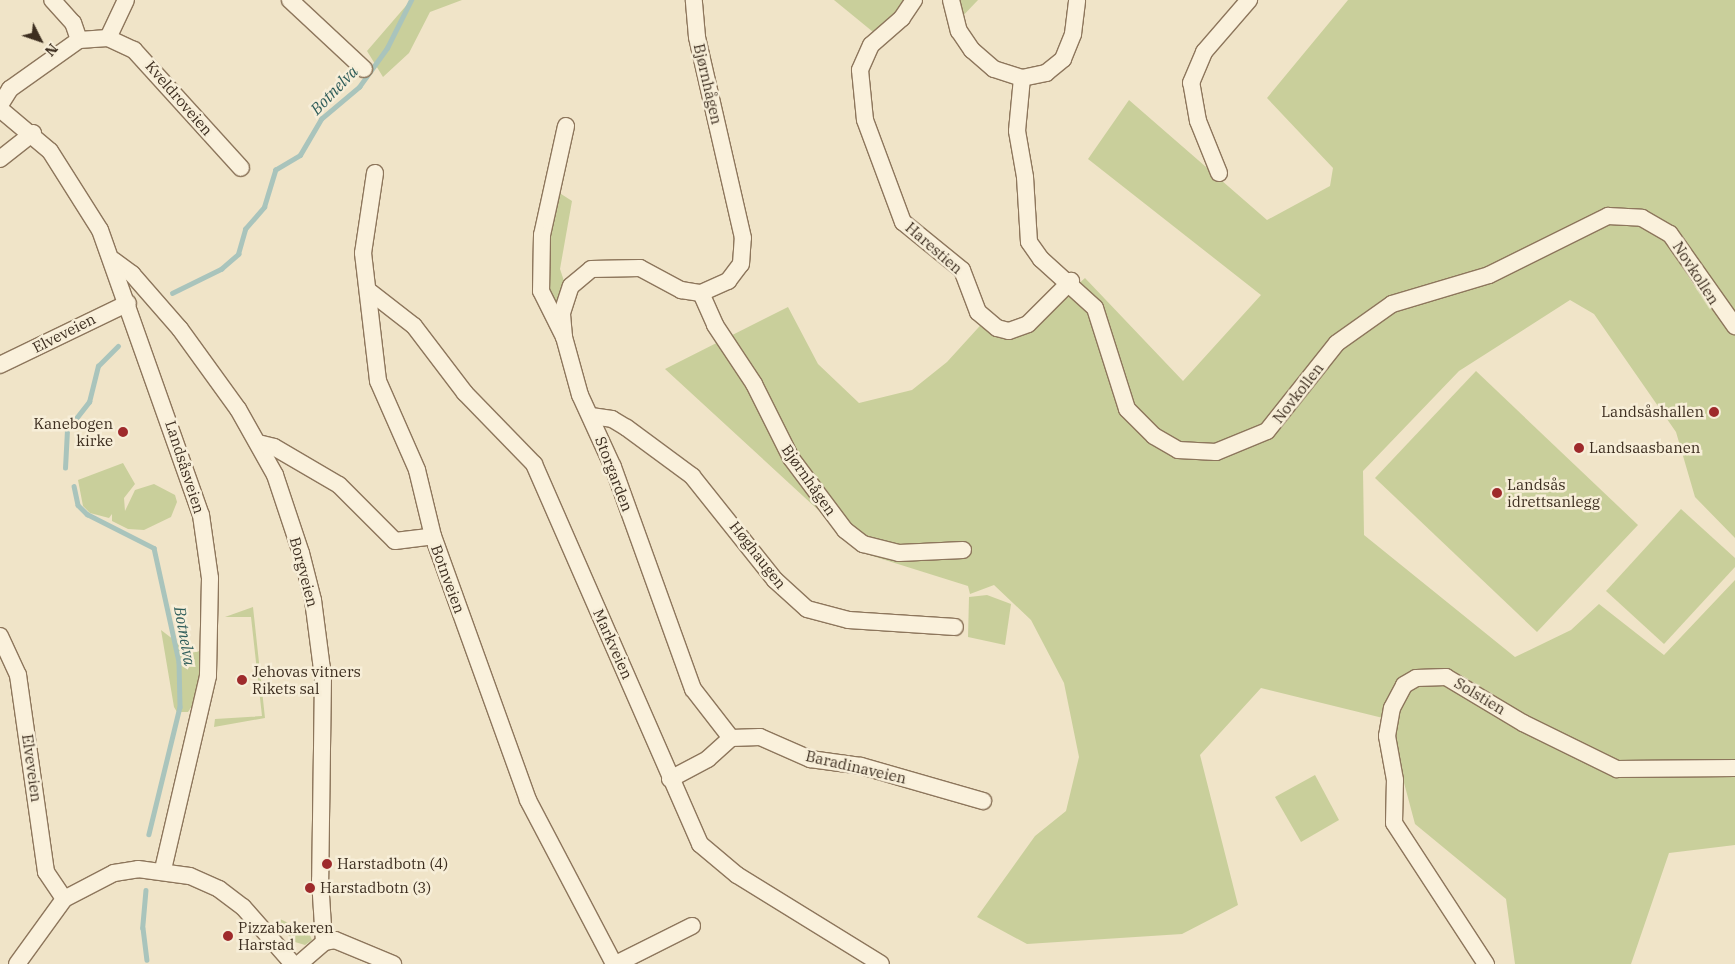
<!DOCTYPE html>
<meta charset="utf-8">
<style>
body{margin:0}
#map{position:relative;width:1735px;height:964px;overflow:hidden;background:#f0e4c8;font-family:"IBM Plex Serif",serif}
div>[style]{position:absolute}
.green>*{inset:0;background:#c9cf9b}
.stream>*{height:4.5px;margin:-2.25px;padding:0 2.25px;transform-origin:2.25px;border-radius:2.25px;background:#a9c4bc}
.roads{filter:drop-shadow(1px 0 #8d765c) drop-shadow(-1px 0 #8d765c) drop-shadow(0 1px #8d765c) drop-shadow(0 -1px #8d765c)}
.minor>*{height:16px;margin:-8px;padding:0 8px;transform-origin:8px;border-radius:8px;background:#faf1dc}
.dots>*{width:14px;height:14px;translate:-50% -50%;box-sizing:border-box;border:2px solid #f7eed8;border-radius:50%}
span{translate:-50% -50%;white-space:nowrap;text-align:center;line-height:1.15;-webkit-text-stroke:5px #f7eed8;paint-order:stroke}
.street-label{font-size:15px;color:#3d2e20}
.poi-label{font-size:15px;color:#3d2e20}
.right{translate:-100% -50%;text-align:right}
.left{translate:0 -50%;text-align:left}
.water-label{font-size:16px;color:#2f5d5a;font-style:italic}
.north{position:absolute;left:15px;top:15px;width:50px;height:50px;-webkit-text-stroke:4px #f7eed8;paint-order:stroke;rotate:131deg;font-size:14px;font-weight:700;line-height:20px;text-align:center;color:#3d2e20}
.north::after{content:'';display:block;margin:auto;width:18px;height:22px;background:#3d2e20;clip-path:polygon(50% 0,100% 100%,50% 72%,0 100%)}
</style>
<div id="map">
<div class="green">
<div style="clip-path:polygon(411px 0,462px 0,430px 12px,409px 53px,383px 77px,367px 51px)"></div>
<div style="clip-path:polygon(834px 0,915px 0,878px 36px)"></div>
<div style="clip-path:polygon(959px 0,978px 0,958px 21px)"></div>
<div style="clip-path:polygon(1348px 0,1735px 0,1735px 538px,1695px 497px,1676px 432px,1594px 314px,1570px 300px,1459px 371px,1363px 471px,1364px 535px,1515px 657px,1571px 630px,1599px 604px,1664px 655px,1735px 580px,1735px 845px,1669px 853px,1631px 964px,1515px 964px,1506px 899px,1415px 824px,1387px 719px,1261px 688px,1200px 755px,1238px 905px,1182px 934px,1027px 944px,977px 917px,1035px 836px,1066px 811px,1079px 757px,1064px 683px,1031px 620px,994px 585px,970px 594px,968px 586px,866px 554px,665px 369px,788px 307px,818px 364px,859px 403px,912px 390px,947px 362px,988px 317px,998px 333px,1032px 326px,1085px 278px,1183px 381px,1261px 295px,1088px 159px,1129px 100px,1267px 220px,1330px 186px,1333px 168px,1267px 98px)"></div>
<div style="clip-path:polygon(558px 192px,572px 201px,560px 269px,566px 287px,561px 304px,549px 308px,543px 267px)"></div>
<div style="clip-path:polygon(1476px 371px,1638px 525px,1537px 632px,1375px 478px)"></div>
<div style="clip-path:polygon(123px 463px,135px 484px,124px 498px,125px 511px,135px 490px,154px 484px,175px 495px,177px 502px,171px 517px,144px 530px,128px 529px,112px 521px,112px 514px,109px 518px,90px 513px,83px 506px,78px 480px)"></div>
<div style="clip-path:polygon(1681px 509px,1735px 558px,1735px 567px,1664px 644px,1606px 591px)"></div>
<div style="clip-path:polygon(987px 595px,1011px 604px,1005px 645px,968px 637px,969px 597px)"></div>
<div style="clip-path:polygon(253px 607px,265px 718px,214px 727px,215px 719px,262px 716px,251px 617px,225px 617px)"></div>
<div style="clip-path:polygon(161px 630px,191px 653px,204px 650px,194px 703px,188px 712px,177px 712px,174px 707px)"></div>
<div style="clip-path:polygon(1315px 775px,1339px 820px,1301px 842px,1275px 797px)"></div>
<div style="clip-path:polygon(280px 919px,309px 933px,312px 940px,305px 945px,295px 942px,279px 926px)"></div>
</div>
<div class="stream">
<div style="left:172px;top:293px;width:55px;rotate:-26.1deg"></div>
<div style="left:221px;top:269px;width:23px;rotate:-41deg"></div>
<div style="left:238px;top:254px;width:26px;rotate:-74deg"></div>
<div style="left:245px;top:229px;width:29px;rotate:-49deg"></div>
<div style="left:264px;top:207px;width:39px;rotate:-73deg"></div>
<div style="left:275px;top:170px;width:29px;rotate:-31deg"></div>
<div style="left:300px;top:155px;width:42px;rotate:-59.7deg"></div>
<div style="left:321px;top:119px;width:50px;rotate:-40.1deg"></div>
<div style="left:359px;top:87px;width:48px;rotate:-54.3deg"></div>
<div style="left:387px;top:48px;width:54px;rotate:-63.4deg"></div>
<div style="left:65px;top:468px;width:38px;rotate:-87deg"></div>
<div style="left:67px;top:430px;width:36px;rotate:-52deg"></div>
<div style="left:89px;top:402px;width:37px;rotate:-76deg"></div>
<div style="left:98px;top:366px;width:28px;rotate:-45deg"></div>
<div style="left:74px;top:486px;width:19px;rotate:78deg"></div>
<div style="left:78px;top:505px;width:13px;rotate:45deg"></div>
<div style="left:87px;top:514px;width:75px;rotate:26.9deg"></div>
<div style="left:154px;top:548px;width:117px;rotate:77.6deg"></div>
<div style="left:179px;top:662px;width:45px;rotate:88.7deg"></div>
<div style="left:180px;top:707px;width:131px;rotate:103.7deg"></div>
<div style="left:146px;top:890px;width:38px;rotate:95deg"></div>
<div style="left:143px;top:928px;width:32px;rotate:83deg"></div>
</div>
<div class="roads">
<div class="minor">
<div style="left:290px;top:0;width:101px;rotate:43deg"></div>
<div style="left:914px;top:0;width:22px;rotate:124deg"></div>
<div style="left:902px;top:18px;width:41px;rotate:138.9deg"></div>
<div style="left:871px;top:45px;width:27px;rotate:114deg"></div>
<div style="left:860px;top:70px;width:50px;rotate:84.3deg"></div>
<div style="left:865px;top:120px;width:109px;rotate:69.6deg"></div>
<div style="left:903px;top:222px;width:76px;rotate:39.1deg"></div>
<div style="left:962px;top:270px;width:45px;rotate:69.1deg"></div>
<div style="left:978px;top:312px;width:25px;rotate:40deg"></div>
<div style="left:997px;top:328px;width:12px;rotate:14deg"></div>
<div style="left:1009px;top:331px;width:20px;rotate:-20deg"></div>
<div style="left:1028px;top:324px;width:61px;rotate:-45deg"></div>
<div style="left:951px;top:0;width:32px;rotate:76deg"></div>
<div style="left:959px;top:31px;width:23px;rotate:56deg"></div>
<div style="left:972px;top:50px;width:29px;rotate:41deg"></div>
<div style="left:994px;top:69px;width:29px;rotate:18deg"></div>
<div style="left:1022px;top:78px;width:25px;rotate:-12deg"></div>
<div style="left:1046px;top:73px;width:22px;rotate:-39deg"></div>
<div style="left:1063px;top:59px;width:27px;rotate:-68deg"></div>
<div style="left:1073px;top:34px;width:34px;rotate:-83deg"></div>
<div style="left:108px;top:38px;width:42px;rotate:-64.7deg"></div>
<div style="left:79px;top:40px;width:29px;rotate:-4deg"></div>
<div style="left:108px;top:38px;width:29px;rotate:25deg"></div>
<div style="left:134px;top:50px;width:159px;rotate:47.8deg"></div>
<div style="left:1022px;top:78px;width:53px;rotate:95.4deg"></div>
<div style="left:1017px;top:131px;width:47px;rotate:80.1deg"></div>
<div style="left:1025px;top:177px;width:65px;rotate:86.5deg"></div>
<div style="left:1029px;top:242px;width:21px;rotate:55deg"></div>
<div style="left:1041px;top:259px;width:73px;rotate:42.2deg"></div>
<div style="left:1095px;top:308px;width:106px;rotate:72.4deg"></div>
<div style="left:1127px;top:409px;width:38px;rotate:45deg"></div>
<div style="left:1154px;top:436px;width:28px;rotate:30deg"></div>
<div style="left:1178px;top:450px;width:38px;rotate:3deg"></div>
<div style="left:1216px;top:452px;width:55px;rotate:-22.4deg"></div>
<div style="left:1267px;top:431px;width:112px;rotate:-51.5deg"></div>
<div style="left:1337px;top:343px;width:67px;rotate:-35.3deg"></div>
<div style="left:1392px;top:304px;width:101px;rotate:-16.6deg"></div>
<div style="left:1489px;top:275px;width:133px;rotate:-26.4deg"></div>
<div style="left:1608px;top:216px;width:34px;rotate:3deg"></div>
<div style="left:1642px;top:218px;width:32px;rotate:30deg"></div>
<div style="left:1670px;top:234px;width:113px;rotate:54.8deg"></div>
<div style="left:0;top:105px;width:19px;rotate:-58deg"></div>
<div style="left:10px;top:89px;width:85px;rotate:-35.4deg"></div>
<div style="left:79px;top:40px;width:18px;rotate:-109deg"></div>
<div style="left:73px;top:23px;width:31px;rotate:-132deg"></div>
<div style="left:0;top:109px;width:65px;rotate:40deg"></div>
<div style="left:50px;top:151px;width:93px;rotate:57.7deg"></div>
<div style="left:100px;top:230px;width:302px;rotate:70.5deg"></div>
<div style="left:201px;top:515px;width:64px;rotate:81.9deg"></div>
<div style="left:210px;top:578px;width:98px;rotate:91.2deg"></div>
<div style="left:208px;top:676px;width:199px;rotate:103.1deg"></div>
<div style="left:566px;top:126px;width:112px;rotate:102.4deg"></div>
<div style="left:542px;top:235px;width:56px;rotate:91deg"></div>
<div style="left:541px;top:291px;width:51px;rotate:63.4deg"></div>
<div style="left:564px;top:337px;width:60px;rotate:74.6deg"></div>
<div style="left:580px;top:395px;width:79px;rotate:65.4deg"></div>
<div style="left:613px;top:467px;width:236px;rotate:70.2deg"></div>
<div style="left:693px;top:689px;width:62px;rotate:52.2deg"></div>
<div style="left:731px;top:738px;width:31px;rotate:138deg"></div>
<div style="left:708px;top:759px;width:43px;rotate:152.2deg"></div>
<div style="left:0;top:159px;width:42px;rotate:-38.2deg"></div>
<div style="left:375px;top:173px;width:81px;rotate:98.5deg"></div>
<div style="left:363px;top:253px;width:129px;rotate:83.3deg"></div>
<div style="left:378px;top:381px;width:97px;rotate:66.3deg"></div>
<div style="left:417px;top:470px;width:68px;rotate:76.4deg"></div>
<div style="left:433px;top:536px;width:281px;rotate:70.2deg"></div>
<div style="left:528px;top:800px;width:185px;rotate:62.3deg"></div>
<div style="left:1219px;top:173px;width:56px;rotate:-112deg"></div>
<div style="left:1198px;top:121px;width:39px;rotate:-100deg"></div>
<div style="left:1191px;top:83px;width:34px;rotate:-67deg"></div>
<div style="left:1204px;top:52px;width:69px;rotate:-49.1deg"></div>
<div style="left:113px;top:260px;width:24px;rotate:36deg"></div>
<div style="left:132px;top:274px;width:73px;rotate:48.9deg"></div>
<div style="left:180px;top:329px;width:99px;rotate:54.1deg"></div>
<div style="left:238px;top:409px;width:76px;rotate:60.7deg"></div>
<div style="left:275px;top:475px;width:82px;rotate:71.6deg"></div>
<div style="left:301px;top:553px;width:49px;rotate:75.7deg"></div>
<div style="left:313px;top:600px;width:78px;rotate:82.6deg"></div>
<div style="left:323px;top:677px;width:203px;rotate:90.8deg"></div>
<div style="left:320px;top:880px;width:62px;rotate:86.3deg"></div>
<div style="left:369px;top:291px;width:57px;rotate:37.9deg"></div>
<div style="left:414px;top:326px;width:84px;rotate:52.7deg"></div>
<div style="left:465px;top:393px;width:99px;rotate:45.8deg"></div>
<div style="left:534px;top:464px;width:415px;rotate:66.4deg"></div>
<div style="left:700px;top:844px;width:48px;rotate:40deg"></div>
<div style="left:737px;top:875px;width:169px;rotate:31.7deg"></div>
<div style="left:701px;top:293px;width:35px;rotate:66deg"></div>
<div style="left:715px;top:325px;width:71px;rotate:56.5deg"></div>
<div style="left:754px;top:384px;width:83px;rotate:63.4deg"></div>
<div style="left:791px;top:458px;width:90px;rotate:53.1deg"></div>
<div style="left:845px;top:530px;width:23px;rotate:38deg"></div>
<div style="left:863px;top:544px;width:37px;rotate:14deg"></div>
<div style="left:899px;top:553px;width:64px;rotate:-2.7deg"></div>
<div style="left:564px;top:337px;width:24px;rotate:-95deg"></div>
<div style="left:562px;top:313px;width:28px;rotate:-72deg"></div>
<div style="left:571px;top:286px;width:26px;rotate:-40deg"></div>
<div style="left:591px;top:269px;width:49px;rotate:-1.2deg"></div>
<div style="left:640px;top:268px;width:47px;rotate:28.2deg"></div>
<div style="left:681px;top:290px;width:20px;rotate:9deg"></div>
<div style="left:701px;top:293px;width:30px;rotate:-24deg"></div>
<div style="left:728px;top:281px;width:21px;rotate:-53deg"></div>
<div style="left:741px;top:264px;width:26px;rotate:-86deg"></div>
<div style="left:743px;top:238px;width:206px;rotate:-102.9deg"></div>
<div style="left:697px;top:37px;width:37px;rotate:-95deg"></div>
<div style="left:0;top:365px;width:142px;rotate:-25.8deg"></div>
<div style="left:591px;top:416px;width:21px;rotate:8deg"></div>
<div style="left:612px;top:419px;width:17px;rotate:31deg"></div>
<div style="left:627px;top:428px;width:81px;rotate:36.4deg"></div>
<div style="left:692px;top:476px;width:133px;rotate:51.4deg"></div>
<div style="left:775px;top:580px;width:43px;rotate:42.2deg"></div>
<div style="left:807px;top:609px;width:43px;rotate:14.7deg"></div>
<div style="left:849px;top:620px;width:106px;rotate:3.8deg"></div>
<div style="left:258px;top:443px;width:16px;rotate:14deg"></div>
<div style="left:274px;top:447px;width:75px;rotate:30.3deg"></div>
<div style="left:339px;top:485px;width:79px;rotate:45deg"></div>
<div style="left:395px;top:541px;width:38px;rotate:-7deg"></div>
<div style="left:0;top:636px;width:43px;rotate:65.2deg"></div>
<div style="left:18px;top:675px;width:199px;rotate:81.9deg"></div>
<div style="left:46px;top:872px;width:32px;rotate:56deg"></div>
<div style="left:731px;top:738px;width:29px;rotate:-2deg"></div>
<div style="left:760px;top:737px;width:55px;rotate:23.7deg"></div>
<div style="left:810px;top:759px;width:51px;rotate:7.8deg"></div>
<div style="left:861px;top:766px;width:127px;rotate:16deg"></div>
<div style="left:17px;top:964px;width:80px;rotate:-54.1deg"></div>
<div style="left:64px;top:899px;width:56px;rotate:-27.5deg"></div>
<div style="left:114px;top:873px;width:24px;rotate:-9deg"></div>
<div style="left:138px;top:869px;width:52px;rotate:7.7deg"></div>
<div style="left:190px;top:876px;width:32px;rotate:24deg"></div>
<div style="left:219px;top:889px;width:30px;rotate:37deg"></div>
<div style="left:243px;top:907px;width:76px;rotate:48.7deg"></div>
<div style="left:299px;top:964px;width:33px;rotate:-41deg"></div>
<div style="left:324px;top:942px;width:11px;rotate:-10deg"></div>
<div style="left:335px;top:940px;width:63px;rotate:22.5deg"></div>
<div style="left:616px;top:964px;width:85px;rotate:-26.6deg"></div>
<div style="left:1486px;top:964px;width:168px;rotate:-123.1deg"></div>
<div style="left:1394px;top:823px;width:43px;rotate:-88.7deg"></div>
<div style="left:1395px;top:780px;width:45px;rotate:-100.3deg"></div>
<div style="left:1387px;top:736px;width:28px;rotate:-80deg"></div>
<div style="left:1392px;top:708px;width:26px;rotate:-62deg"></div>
<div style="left:1404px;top:685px;width:14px;rotate:-30deg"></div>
<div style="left:1416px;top:678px;width:30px;rotate:-2deg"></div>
<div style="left:1446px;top:677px;width:90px;rotate:30.9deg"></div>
<div style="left:1523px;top:723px;width:105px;rotate:26.1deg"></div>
<div style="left:1617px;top:769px;width:118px;rotate:-0.5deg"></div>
</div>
</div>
<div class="dots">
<div style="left:1714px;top:412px;background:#9e2a2b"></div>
<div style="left:123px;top:432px;background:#9e2a2b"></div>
<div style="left:1579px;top:448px;background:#9e2a2b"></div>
<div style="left:1497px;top:493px;background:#9e2a2b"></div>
<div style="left:242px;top:680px;background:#9e2a2b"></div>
<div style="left:327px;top:864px;background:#9e2a2b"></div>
<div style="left:310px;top:888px;background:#9e2a2b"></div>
<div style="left:228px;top:936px;background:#9e2a2b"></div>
</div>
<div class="street-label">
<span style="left:708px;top:84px;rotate:77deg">Bjørnhågen</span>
<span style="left:179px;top:98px;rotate:49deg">Kveldroveien</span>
<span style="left:934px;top:248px;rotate:41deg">Harestien</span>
<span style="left:1696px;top:273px;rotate:57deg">Novkollen</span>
<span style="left:64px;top:333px;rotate:-27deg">Elveveien</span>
<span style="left:1298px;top:393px;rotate:-52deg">Novkollen</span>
<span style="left:185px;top:467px;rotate:72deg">Landsåsveien</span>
<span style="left:614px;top:474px;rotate:69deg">Storgarden</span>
<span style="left:809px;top:480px;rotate:55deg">Bjørnhågen</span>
<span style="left:758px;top:555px;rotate:52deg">Høghaugen</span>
<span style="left:304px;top:572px;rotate:75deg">Borgveien</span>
<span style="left:448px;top:579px;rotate:70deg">Botnveien</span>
<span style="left:613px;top:644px;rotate:66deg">Markveien</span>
<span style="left:1480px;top:696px;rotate:31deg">Solstien</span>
<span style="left:856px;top:767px;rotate:13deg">Baradinaveien</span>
<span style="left:32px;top:768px;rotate:82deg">Elveveien</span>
</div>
<div class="poi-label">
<span class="right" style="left:1704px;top:412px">Landsåshallen</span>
<span class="right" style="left:113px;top:432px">Kanebogen<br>kirke</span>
<span class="left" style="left:1589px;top:448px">Landsaasbanen</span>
<span class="left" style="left:1507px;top:493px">Landsås<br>idrettsanlegg</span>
<span class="left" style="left:252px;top:680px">Jehovas vitners<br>Rikets sal</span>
<span class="left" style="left:337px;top:864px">Harstadbotn (4)</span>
<span class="left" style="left:320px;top:888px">Harstadbotn (3)</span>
<span class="left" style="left:238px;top:936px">Pizzabakeren<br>Harstad</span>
</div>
<div class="water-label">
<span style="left:334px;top:90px;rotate:-46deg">Botnelva</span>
<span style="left:185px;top:636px;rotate:80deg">Botnelva</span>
</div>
<div class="north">N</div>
</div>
